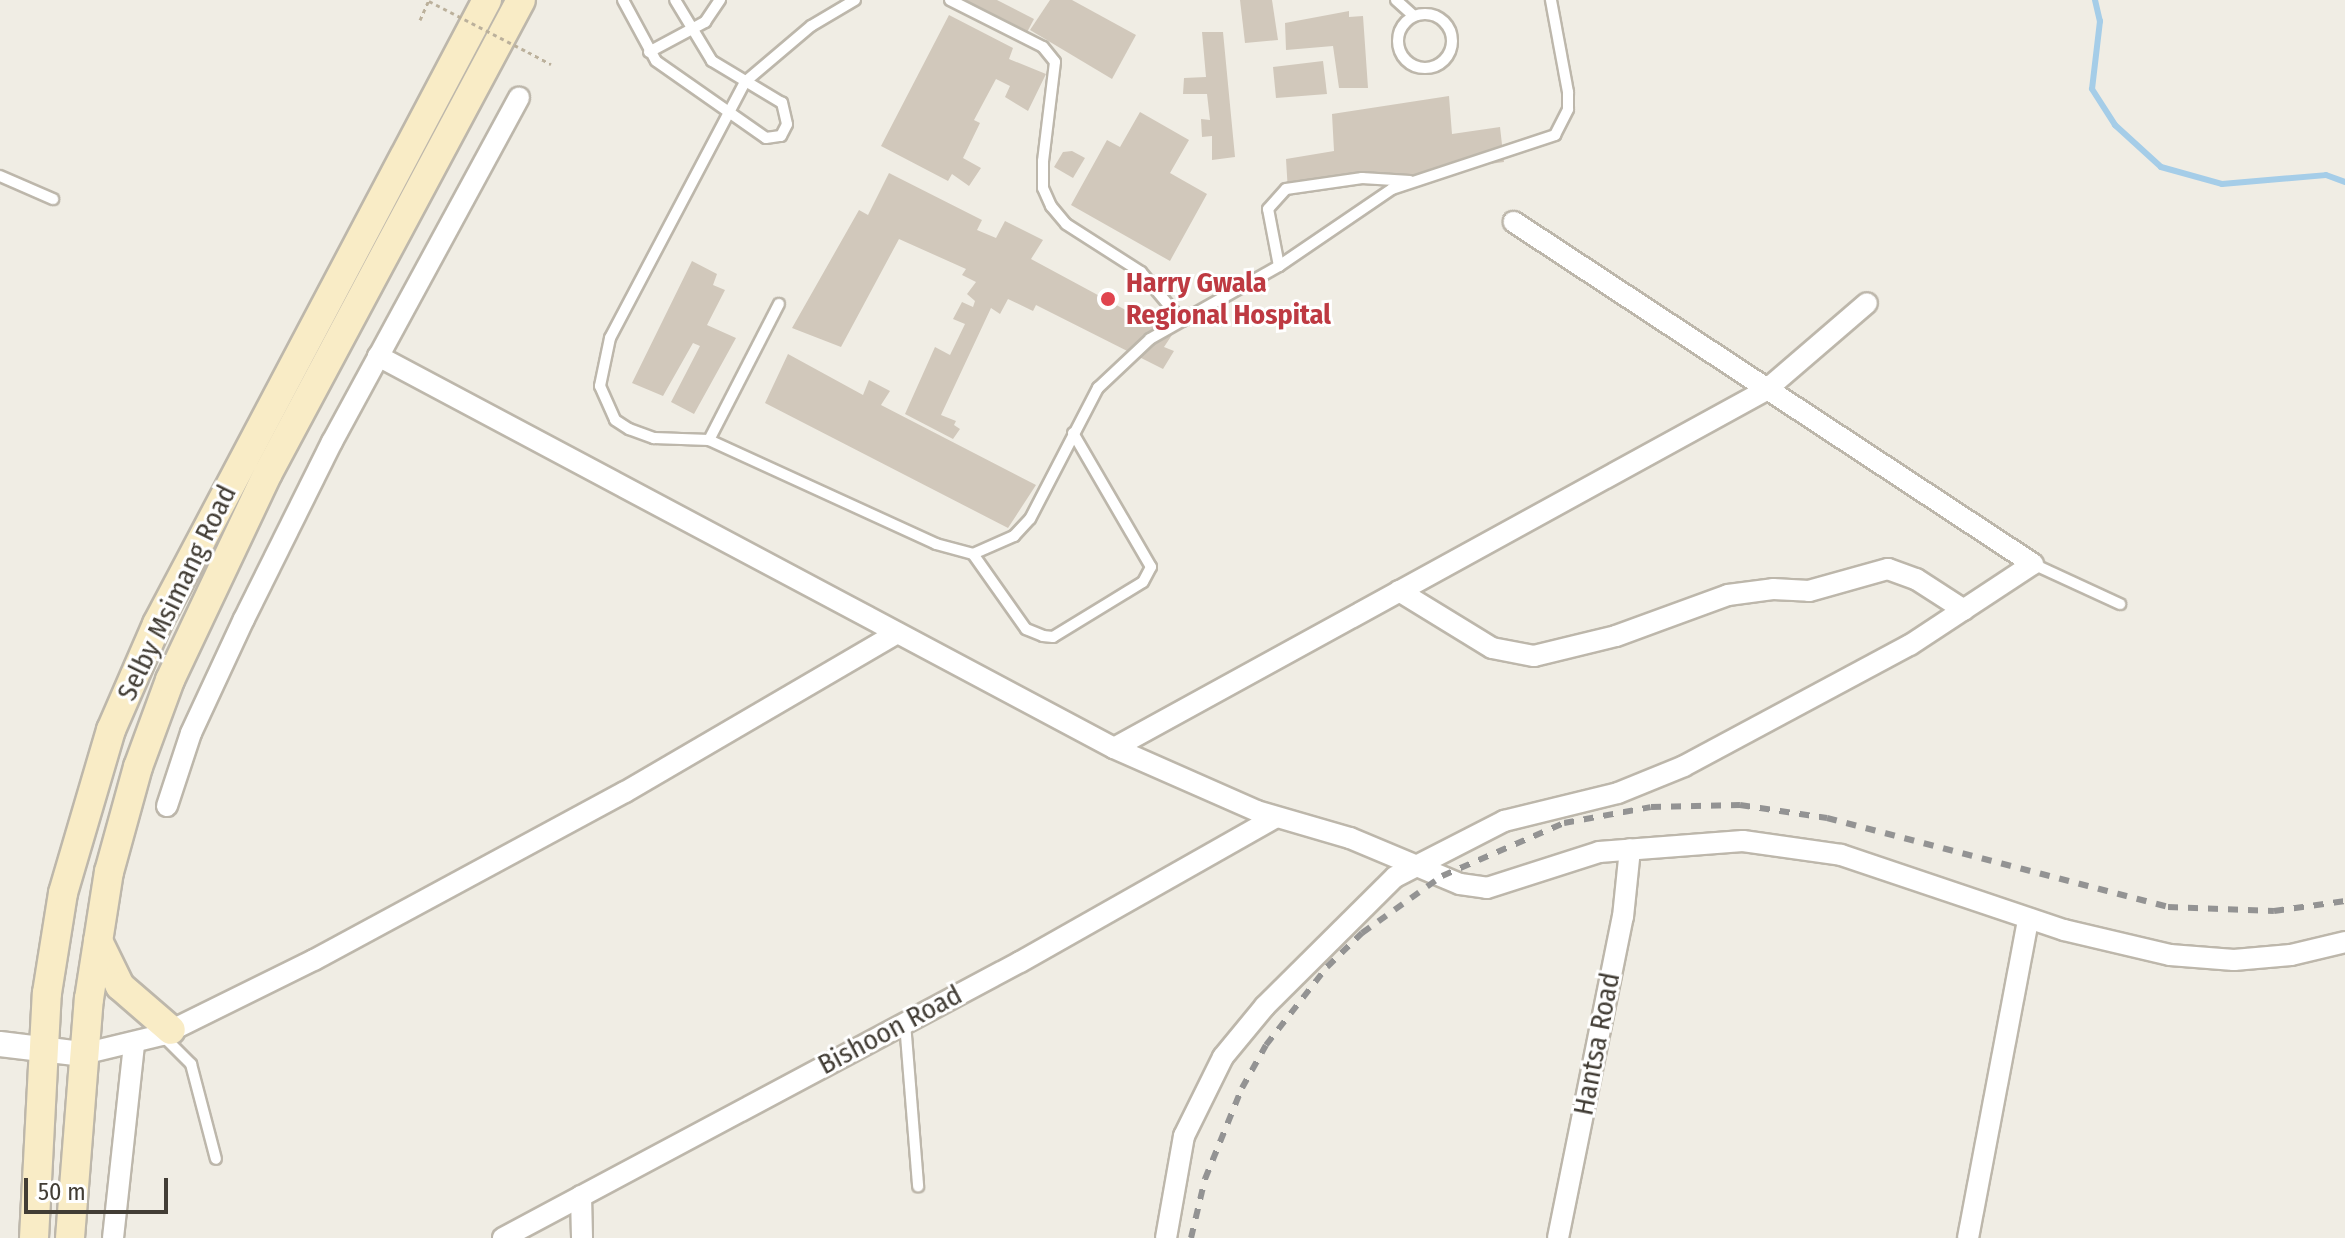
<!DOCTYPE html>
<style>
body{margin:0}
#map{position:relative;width:2345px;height:1238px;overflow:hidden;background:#f0ede4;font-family:"Fira Sans Condensed",sans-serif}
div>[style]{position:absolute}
.stream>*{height:6px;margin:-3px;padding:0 3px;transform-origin:3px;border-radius:3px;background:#a5cde8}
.building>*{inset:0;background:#d1c8bb}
.path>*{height:3px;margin-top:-1.5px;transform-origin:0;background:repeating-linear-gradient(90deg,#bbb09b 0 4px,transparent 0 8px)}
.roads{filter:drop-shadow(2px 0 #bdb7ab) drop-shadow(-2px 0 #bdb7ab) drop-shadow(0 2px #bdb7ab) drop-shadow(0 -2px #bdb7ab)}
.service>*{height:10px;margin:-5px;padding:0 5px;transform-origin:5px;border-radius:5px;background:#fff}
.service>.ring{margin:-5px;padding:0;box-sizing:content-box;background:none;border:10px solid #fff;border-radius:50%}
.minor>*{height:20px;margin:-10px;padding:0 10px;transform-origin:10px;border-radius:10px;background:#fff}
.tertiary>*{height:24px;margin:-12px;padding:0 12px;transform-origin:12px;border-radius:12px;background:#fff}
.secondary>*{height:28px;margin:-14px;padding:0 14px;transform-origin:14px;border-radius:14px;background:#f9ecc6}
.rail>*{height:6px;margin-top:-3px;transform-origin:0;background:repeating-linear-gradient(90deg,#939393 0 10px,transparent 0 20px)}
.path-bridge>*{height:3px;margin-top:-1.5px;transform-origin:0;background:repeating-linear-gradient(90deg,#bbb09b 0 4px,transparent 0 8px)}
.dots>*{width:22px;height:22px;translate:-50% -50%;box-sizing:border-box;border:4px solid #fff;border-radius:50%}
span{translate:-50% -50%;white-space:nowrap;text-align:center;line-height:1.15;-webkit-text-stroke:6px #fff;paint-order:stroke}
.health-label{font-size:28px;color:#be3a42;font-weight:700}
.left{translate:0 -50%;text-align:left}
.street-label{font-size:28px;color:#423d35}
.scale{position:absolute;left:24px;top:1178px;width:144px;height:36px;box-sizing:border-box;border:4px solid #423d35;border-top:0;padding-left:10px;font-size:24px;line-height:28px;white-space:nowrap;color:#423d35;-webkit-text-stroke:6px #fff;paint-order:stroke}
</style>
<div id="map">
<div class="stream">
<div style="left:2095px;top:0;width:22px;rotate:77deg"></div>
<div style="left:2100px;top:21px;width:68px;rotate:96.7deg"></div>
<div style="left:2092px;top:89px;width:43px;rotate:57.4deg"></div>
<div style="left:2115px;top:125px;width:62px;rotate:42.4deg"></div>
<div style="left:2161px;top:167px;width:63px;rotate:15.6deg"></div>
<div style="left:2222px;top:184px;width:104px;rotate:-4.9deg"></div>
<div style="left:2326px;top:175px;width:20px;rotate:20deg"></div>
</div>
<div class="building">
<div style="clip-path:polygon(960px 0,997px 0,1034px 19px,1023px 40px)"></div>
<div style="clip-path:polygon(1050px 0,1072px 0,1136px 35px,1112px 79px,1030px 30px)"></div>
<div style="clip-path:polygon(1240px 0,1272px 0,1278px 40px,1245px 43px)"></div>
<div style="clip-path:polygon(1349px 11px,1349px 17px,1363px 16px,1368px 88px,1339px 88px,1333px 46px,1286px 50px,1285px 23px)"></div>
<div style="clip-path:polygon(949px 15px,1013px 48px,1009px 59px,1046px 74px,1028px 111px,1005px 97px,1010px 86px,996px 79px,974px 120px,980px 123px,963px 158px,981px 168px,969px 186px,952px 174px,948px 181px,881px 146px)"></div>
<div style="clip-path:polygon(1202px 32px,1223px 32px,1235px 157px,1212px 160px,1212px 136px,1202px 137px,1201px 119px,1210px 120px,1207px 94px,1183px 94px,1184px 78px,1206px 77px)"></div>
<div style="clip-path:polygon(1323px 61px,1327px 94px,1276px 98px,1273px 67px)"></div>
<div style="clip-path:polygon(1449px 96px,1452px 134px,1500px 127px,1504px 162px,1288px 192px,1286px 159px,1334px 151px,1332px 114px)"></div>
<div style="clip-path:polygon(1140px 112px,1189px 140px,1170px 173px,1207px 194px,1170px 261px,1071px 205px,1107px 140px,1120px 147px)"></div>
<div style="clip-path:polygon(1072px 151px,1085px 158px,1073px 178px,1054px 167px,1063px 152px)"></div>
<div style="clip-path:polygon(889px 173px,982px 220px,977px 230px,996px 238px,1005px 221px,1043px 240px,1031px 259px,1172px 335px,1164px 347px,1174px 351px,1163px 369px,1036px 305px,1033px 311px,1008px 299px,1000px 314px,991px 308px,941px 415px,956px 421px,954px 425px,960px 429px,953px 439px,905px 414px,935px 347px,950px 355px,965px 324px,953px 319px,962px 302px,973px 307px,975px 301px,967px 294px,976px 282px,962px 275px,966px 269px,899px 239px,841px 347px,792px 328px,859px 210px,868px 215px)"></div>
<div style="clip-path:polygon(692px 261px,717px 274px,713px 285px,725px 290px,707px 325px,736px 338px,694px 414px,671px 402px,700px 346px,693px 343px,663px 396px,632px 383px)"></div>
<div style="clip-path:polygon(788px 354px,863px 395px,869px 380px,890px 391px,881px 405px,1036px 485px,1008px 528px,765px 403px)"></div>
</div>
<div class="path">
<div style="left:420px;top:20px;width:22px;rotate:-66deg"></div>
<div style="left:528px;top:52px;width:26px;rotate:28deg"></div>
</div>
<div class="roads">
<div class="service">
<div style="left:623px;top:0;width:69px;rotate:61.6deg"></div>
<div style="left:656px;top:61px;width:134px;rotate:35deg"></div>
<div style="left:766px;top:138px;width:15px;rotate:-8deg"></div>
<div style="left:781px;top:136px;width:13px;rotate:-63deg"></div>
<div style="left:787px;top:124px;width:22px;rotate:-103deg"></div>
<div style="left:782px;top:103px;width:82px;rotate:-149deg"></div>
<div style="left:712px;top:61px;width:71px;rotate:-121.2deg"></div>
<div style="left:855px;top:0;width:51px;rotate:149.4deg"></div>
<div style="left:811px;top:26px;width:87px;rotate:139.7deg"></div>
<div style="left:745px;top:82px;width:289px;rotate:117.8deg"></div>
<div style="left:610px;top:338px;width:49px;rotate:101.8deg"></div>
<div style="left:600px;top:386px;width:37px;rotate:66deg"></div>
<div style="left:615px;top:420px;width:17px;rotate:33deg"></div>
<div style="left:629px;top:429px;width:27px;rotate:20deg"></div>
<div style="left:654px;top:438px;width:55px;rotate:2.1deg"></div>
<div style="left:709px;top:440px;width:250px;rotate:24.6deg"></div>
<div style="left:936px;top:544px;width:38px;rotate:15deg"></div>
<div style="left:973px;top:554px;width:45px;rotate:-23.7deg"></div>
<div style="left:1014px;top:536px;width:23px;rotate:-47deg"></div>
<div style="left:1030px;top:519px;width:148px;rotate:-62.6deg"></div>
<div style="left:1098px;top:388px;width:71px;rotate:-43.3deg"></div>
<div style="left:1150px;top:339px;width:148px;rotate:-29.5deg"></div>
<div style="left:1279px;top:266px;width:137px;rotate:-34.3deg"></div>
<div style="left:1392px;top:189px;width:172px;rotate:-18.3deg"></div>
<div style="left:1555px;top:135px;width:29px;rotate:-63deg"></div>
<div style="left:1568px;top:109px;width:17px;rotate:-90deg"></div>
<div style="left:1568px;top:92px;width:94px;rotate:-100.5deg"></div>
<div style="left:950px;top:0;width:104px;rotate:26.8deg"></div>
<div style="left:1043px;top:47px;width:19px;rotate:51deg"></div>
<div style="left:1055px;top:62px;width:100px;rotate:96.9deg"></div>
<div style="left:1043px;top:161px;width:27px;rotate:90deg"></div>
<div style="left:1043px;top:188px;width:20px;rotate:66deg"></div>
<div style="left:1051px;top:206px;width:23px;rotate:50deg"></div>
<div style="left:1066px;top:224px;width:89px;rotate:32.6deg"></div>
<div style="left:1141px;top:272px;width:64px;rotate:50.1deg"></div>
<div style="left:1396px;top:0;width:24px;rotate:42deg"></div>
<div class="ring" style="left:1398px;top:14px;width:44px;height:44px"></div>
<div style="left:649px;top:52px;width:64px;rotate:-28.2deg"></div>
<div style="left:705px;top:22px;width:27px;rotate:-56deg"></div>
<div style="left:0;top:176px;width:58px;rotate:23.5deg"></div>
<div style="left:1279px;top:266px;width:58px;rotate:-100.9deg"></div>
<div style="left:1268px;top:209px;width:27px;rotate:-48deg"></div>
<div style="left:1286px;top:189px;width:77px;rotate:-8.2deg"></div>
<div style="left:1362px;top:178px;width:48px;rotate:3.6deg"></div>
<div style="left:709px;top:440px;width:153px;rotate:-62.8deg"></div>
<div style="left:973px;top:554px;width:92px;rotate:54.8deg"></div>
<div style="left:1026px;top:629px;width:18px;rotate:22deg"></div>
<div style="left:1043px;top:636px;width:10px;rotate:6deg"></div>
<div style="left:1053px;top:637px;width:105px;rotate:-31.4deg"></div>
<div style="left:1143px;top:582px;width:17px;rotate:-62deg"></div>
<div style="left:1151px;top:567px;width:155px;rotate:-120.2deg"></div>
<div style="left:2033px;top:564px;width:96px;rotate:24.7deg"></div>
<div style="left:905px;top:1023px;width:164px;rotate:85.4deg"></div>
<div style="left:163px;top:1036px;width:40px;rotate:45deg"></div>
<div style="left:191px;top:1064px;width:98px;rotate:75.3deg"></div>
</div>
<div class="minor">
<div style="left:378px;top:356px;width:834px;rotate:28.04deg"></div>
<div style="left:1114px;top:748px;width:156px;rotate:23.8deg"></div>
<div style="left:1257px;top:811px;width:97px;rotate:16.2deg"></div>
<div style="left:1350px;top:838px;width:119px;rotate:22.7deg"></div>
<div style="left:1460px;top:884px;width:27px;rotate:8deg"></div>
<div style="left:1487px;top:888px;width:118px;rotate:-17.8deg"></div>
<div style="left:1599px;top:852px;width:144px;rotate:-4.4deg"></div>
<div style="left:1743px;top:841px;width:99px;rotate:8.1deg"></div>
<div style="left:1841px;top:855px;width:235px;rotate:18.6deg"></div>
<div style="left:2064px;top:930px;width:109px;rotate:13.3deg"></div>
<div style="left:2170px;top:955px;width:64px;rotate:4.5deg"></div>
<div style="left:2234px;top:960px;width:57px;rotate:-5deg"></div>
<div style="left:2291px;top:955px;width:56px;rotate:-13.5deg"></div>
<div style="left:1399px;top:591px;width:109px;rotate:31.5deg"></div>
<div style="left:1492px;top:648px;width:43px;rotate:10.8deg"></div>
<div style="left:1534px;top:656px;width:84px;rotate:-13.7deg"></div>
<div style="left:1616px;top:636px;width:119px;rotate:-20.1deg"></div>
<div style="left:1728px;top:595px;width:45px;rotate:-7.6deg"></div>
<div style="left:1773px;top:589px;width:36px;rotate:3deg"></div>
<div style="left:1809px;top:591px;width:82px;rotate:-15.6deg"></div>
<div style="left:1888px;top:569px;width:30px;rotate:20deg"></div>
<div style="left:1916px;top:579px;width:57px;rotate:32.9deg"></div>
<div style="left:1114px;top:748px;width:744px;rotate:-28.77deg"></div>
<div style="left:1766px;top:390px;width:133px;rotate:-40.7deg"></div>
<div style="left:167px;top:806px;width:77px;rotate:-71.8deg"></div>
<div style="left:191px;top:733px;width:126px;rotate:-65.1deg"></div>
<div style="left:244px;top:619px;width:198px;rotate:-63.6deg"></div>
<div style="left:332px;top:442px;width:392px;rotate:-61.5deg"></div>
<div style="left:83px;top:1054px;width:81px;rotate:-13.5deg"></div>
<div style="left:162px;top:1035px;width:169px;rotate:-26.3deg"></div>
<div style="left:314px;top:960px;width:353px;rotate:-28.4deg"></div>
<div style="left:625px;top:792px;width:315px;rotate:-30.3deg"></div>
<div style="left:581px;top:1196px;width:42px;rotate:88.6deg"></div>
<div style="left:113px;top:1238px;width:195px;rotate:-83.8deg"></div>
<div style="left:503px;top:1238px;width:586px;rotate:-28.1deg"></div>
<div style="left:1020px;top:962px;width:293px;rotate:-29.5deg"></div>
<div style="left:1166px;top:1238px;width:104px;rotate:-80deg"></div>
<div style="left:1184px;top:1136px;width:88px;rotate:-63.7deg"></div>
<div style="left:1223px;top:1057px;width:66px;rotate:-50.5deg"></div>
<div style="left:1265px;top:1006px;width:183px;rotate:-44.8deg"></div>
<div style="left:1395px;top:877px;width:123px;rotate:-27.2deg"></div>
<div style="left:1504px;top:821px;width:117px;rotate:-13.8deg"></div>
<div style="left:1618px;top:793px;width:71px;rotate:-22.2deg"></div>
<div style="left:1684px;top:766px;width:256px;rotate:-28.2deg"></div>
<div style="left:1910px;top:645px;width:147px;rotate:-33.4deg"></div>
<div style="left:2033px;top:564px;width:622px;rotate:-146.62deg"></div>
<div style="left:1558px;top:1238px;width:328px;rotate:-78.6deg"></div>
<div style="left:1623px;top:917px;width:68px;rotate:-84.1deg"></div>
<div style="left:1968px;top:1238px;width:325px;rotate:-79.3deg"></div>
</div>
<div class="tertiary">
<div style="left:0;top:1044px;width:84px;rotate:6.9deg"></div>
</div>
<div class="secondary">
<div style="left:98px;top:941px;width:50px;rotate:63.9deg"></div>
<div style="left:120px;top:986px;width:67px;rotate:40.8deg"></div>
<div style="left:34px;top:1238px;width:245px;rotate:-87deg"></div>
<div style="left:47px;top:993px;width:101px;rotate:-80.9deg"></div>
<div style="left:63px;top:893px;width:170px;rotate:-73.6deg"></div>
<div style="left:111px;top:730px;width:116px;rotate:-66.5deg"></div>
<div style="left:157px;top:624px;width:706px;rotate:-62.13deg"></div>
<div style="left:70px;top:1238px;width:240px;rotate:-85.5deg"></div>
<div style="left:89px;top:999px;width:129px;rotate:-81.1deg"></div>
<div style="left:109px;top:872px;width:109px;rotate:-74.6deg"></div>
<div style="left:138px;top:767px;width:93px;rotate:-69.8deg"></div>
<div style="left:170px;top:680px;width:229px;rotate:-64.7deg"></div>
<div style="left:268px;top:473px;width:536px;rotate:-61.86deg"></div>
</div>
</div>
<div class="rail">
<div style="left:1191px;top:1238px;width:61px;rotate:-76.7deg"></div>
<div style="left:1205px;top:1179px;width:98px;rotate:-67.9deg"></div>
<div style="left:1242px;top:1088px;width:49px;rotate:-60.8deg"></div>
<div style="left:1266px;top:1045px;width:99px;rotate:-52deg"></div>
<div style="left:1327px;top:967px;width:49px;rotate:-44.2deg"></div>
<div style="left:1362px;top:933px;width:98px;rotate:-35.5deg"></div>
<div style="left:1442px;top:876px;width:133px;rotate:-23.5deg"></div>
<div style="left:1564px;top:823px;width:88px;rotate:-10.4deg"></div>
<div style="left:1651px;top:807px;width:89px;rotate:-1.3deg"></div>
<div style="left:1740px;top:805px;width:88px;rotate:8.5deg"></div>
<div style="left:1827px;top:818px;width:352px;rotate:14.6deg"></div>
<div style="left:2168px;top:907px;width:106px;rotate:2.2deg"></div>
<div style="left:2274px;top:911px;width:72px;rotate:-8deg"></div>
</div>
<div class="path-bridge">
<div style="left:429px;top:1px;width:111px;rotate:27.3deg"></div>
</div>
<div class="dots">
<div style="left:1108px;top:299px;background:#e0444e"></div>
</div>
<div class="health-label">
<span class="left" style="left:1126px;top:299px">Harry Gwala<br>Regional Hospital</span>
</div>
<div class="street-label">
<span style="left:177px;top:593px;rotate:-64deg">Selby Msimang Road</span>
<span style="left:890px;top:1030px;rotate:-28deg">Bishoon Road</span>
<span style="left:1597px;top:1044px;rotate:-79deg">Hantsa Road</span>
</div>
<div class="scale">50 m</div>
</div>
